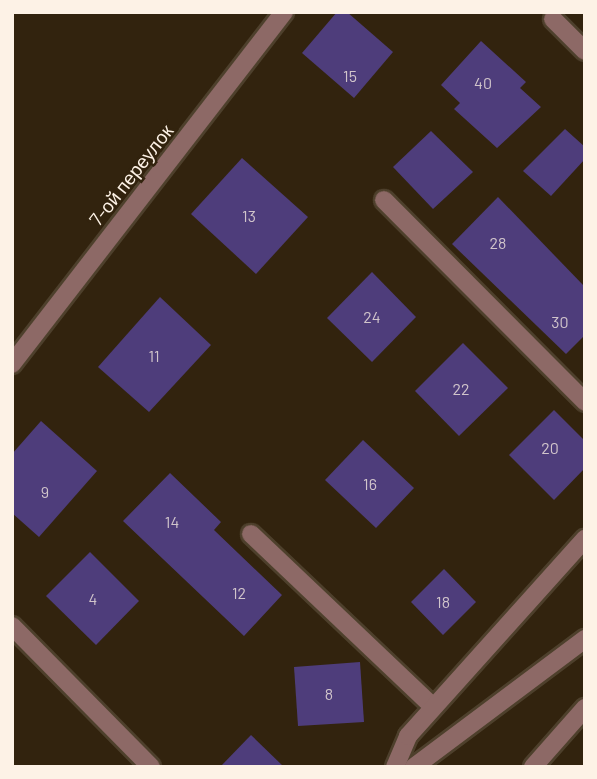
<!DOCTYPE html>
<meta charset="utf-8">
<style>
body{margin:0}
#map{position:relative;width:597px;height:779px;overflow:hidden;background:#32230e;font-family:Barlow,sans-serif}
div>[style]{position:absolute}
.building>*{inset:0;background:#4e3d7b}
.roads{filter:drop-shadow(2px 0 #4e402c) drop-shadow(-2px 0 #4e402c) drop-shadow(0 2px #4e402c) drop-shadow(0 -2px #4e402c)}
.minor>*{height:18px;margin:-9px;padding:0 9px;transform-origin:9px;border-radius:9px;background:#8d6966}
span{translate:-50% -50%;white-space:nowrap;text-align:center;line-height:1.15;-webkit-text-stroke:5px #32230e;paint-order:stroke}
.number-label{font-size:16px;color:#d1c5cb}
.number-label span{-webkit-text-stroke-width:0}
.street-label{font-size:19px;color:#fdf2e6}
.frame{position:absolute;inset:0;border:14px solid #fdf2e6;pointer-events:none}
</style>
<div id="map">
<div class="building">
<div style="clip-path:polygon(337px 12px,347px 12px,393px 52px,354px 98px,302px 53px)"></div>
<div style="clip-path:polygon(481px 41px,526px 82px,520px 88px,541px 107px,497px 148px,454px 109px,460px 103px,441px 85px)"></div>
<div style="clip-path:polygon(565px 129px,585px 147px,585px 159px,551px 196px,523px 171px)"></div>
<div style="clip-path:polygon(431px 131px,473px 172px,433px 209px,393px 167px)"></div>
<div style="clip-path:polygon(242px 158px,308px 217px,256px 274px,191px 214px)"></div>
<div style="clip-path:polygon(498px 197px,585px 287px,585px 335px,566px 354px,452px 244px)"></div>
<div style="clip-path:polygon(372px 272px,416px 317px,372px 362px,327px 318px)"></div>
<div style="clip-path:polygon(160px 297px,211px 345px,149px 412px,98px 367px)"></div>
<div style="clip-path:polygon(463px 343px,508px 388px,459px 436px,415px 391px)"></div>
<div style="clip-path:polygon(554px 410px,585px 441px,585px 468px,554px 500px,509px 455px)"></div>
<div style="clip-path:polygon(41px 421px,97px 471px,39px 537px,12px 513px,12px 454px)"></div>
<div style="clip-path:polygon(363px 440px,414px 488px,376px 528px,325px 480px)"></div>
<div style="clip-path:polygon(170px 473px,221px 522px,214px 530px,282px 595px,244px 636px,123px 521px)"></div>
<div style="clip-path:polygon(90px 552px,139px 601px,96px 645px,46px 596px)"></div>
<div style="clip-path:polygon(444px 569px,476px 602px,443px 635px,411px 602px)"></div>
<div style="clip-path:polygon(360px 662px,364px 722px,298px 726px,294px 667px)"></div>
<div style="clip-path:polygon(251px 735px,284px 767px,220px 767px)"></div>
</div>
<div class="roads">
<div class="minor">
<div style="left:553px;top:19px;width:45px;rotate:45deg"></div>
<div style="left:384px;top:200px;width:285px;rotate:45.1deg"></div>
<div style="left:12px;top:364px;width:445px;rotate:-52.3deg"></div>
<div style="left:251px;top:534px;width:251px;rotate:43.5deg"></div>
<div style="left:12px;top:626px;width:198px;rotate:45.4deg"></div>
<div style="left:395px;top:767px;width:34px;rotate:-67deg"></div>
<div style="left:408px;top:736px;width:265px;rotate:-48.1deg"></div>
<div style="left:414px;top:767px;width:214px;rotate:-36.8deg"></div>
<div style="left:533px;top:767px;width:79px;rotate:-48.6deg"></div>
</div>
</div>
<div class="number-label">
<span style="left:350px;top:76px">15</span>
<span style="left:483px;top:83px">40</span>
<span style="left:249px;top:216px">13</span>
<span style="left:498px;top:243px">28</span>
<span style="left:372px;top:317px">24</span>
<span style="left:560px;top:322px">30</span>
<span style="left:154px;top:356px">11</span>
<span style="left:461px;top:389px">22</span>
<span style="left:550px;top:448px">20</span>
<span style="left:370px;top:484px">16</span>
<span style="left:45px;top:492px">9</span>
<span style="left:172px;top:522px">14</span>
<span style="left:239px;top:593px">12</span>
<span style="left:93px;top:599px">4</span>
<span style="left:443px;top:602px">18</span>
<span style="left:329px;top:694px">8</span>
</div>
<div class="street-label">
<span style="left:131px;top:175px;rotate:-52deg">7-ой переулок</span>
</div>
<div class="frame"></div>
</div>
